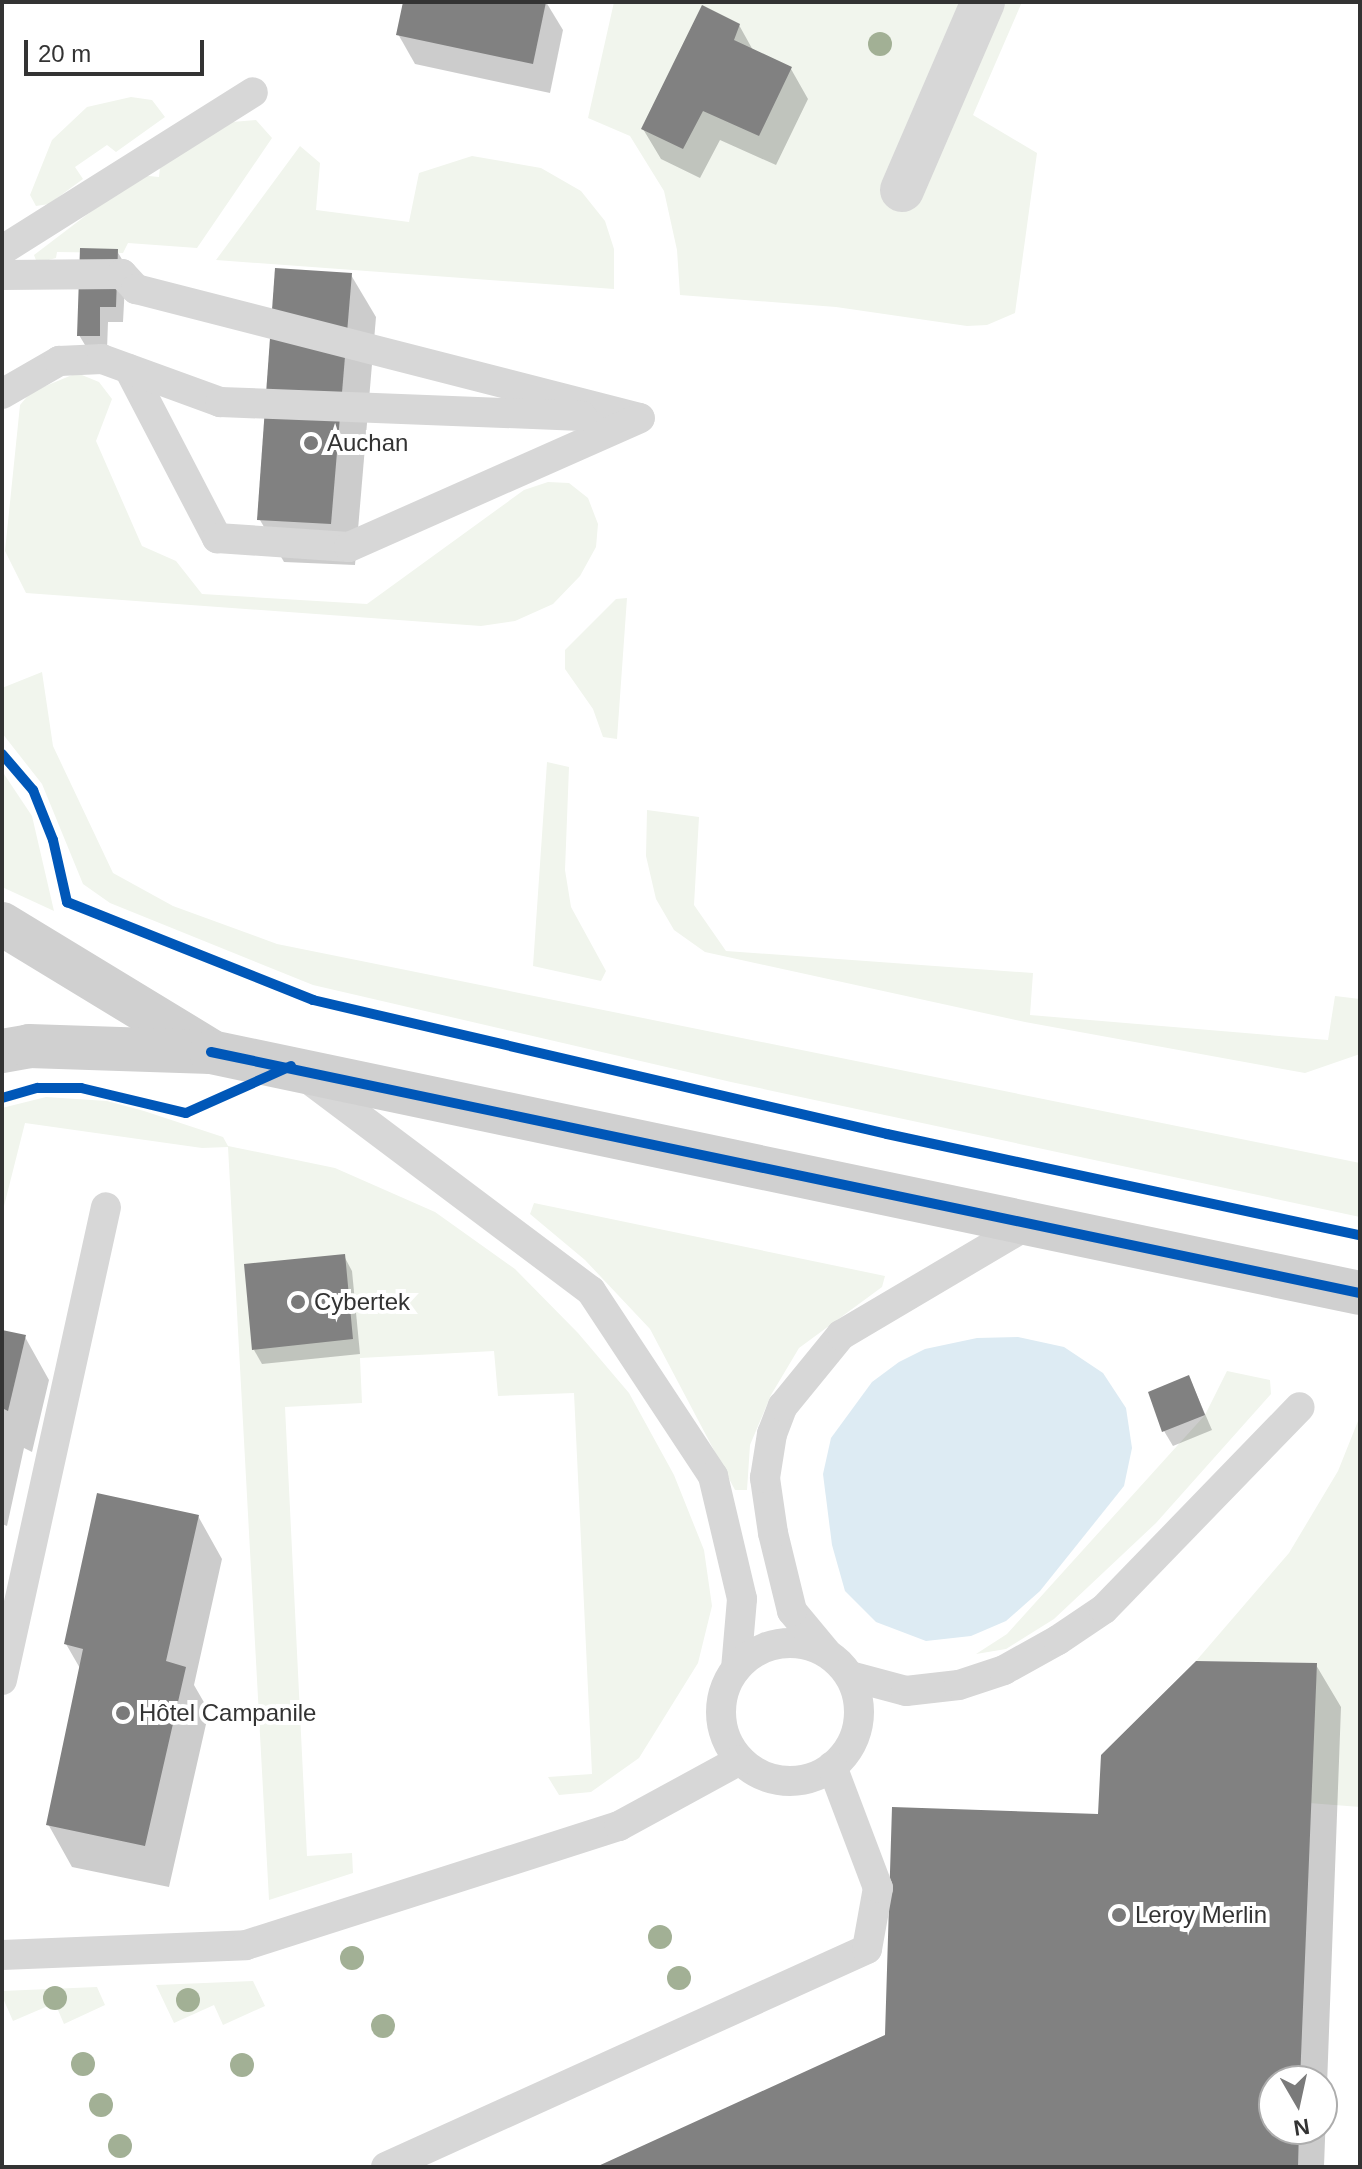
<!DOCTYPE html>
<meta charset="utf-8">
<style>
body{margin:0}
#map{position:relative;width:1362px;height:2169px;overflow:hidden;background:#fff;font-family:Arial,sans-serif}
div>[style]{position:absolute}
.green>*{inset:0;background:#f1f5ed}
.water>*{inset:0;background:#ddebf3}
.shadow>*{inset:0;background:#0003}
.building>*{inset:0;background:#818181}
.lane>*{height:30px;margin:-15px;padding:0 15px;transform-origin:15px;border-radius:15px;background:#d7d7d7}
.lane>.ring{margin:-15px;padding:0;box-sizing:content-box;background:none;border:30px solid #d7d7d7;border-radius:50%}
.street>*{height:44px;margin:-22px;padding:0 22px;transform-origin:22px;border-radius:22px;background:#d7d7d7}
.secondary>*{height:44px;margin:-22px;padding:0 22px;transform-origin:22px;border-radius:22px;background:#d0d0d0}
.cycleway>*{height:10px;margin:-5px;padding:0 5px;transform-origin:5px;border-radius:5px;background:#0057b8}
.trees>*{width:24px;height:24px;margin:-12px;border-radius:50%;background:#a2b095}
.dots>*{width:22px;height:22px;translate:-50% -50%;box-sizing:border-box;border:4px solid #fff;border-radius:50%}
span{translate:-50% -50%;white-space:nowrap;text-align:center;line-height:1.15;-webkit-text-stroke:8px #fff;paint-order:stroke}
.poi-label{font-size:24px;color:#333}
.left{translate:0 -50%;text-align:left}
.frame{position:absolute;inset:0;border:4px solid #333;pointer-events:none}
.north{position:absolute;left:1258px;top:2065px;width:80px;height:80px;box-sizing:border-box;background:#fff;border:2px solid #adadad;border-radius:50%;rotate:171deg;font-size:22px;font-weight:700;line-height:32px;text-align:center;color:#333}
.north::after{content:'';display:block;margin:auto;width:28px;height:36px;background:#7a7a7a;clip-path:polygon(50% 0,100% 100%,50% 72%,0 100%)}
.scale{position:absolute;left:24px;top:40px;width:180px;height:36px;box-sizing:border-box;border:4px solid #333;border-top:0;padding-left:10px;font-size:24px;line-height:28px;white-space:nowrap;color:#333;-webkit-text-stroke:6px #fff;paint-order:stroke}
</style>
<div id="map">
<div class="green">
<div style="clip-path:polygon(614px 2px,1022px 2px,973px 115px,1037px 153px,1015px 313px,987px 325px,967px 326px,836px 307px,680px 295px,677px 250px,664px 191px,630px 136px,588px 118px)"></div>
<div style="clip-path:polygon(131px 97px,152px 100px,165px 117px,116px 152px,107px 145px,75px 167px,83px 179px,49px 204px,36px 206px,30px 195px,52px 140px,87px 107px)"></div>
<div style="clip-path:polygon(256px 120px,272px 138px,197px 248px,128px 243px,123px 253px,57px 252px,56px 258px,37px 263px,34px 255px,139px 175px,159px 177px,161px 157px,232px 122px)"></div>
<div style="clip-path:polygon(300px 146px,320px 163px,316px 210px,409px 222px,419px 173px,472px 156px,541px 168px,581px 191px,605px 221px,614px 249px,614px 289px,216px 260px)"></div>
<div style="clip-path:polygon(77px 373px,99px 382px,112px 399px,96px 441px,142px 546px,176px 561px,202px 594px,367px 604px,524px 490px,548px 482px,569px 483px,588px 498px,598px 524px,596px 547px,580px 576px,553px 604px,515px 621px,481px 626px,26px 593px,5px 551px,20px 405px,31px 392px)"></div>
<div style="clip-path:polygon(627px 598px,617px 739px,603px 737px,593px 709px,565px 669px,565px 650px,616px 599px)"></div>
<div style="clip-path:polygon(42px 672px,53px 746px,113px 873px,173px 906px,277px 944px,1360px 1163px,1360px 1217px,731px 1082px,313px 985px,110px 903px,83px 884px,42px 784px,2px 733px,2px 688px)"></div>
<div style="clip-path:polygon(547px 762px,569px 767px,565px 870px,571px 907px,606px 971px,601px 981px,533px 966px)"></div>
<div style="clip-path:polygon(2px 771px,32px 816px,54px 911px,2px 887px)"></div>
<div style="clip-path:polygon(647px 810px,699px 817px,694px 905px,726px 951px,1033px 973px,1030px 1015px,1328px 1040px,1335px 996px,1360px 999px,1360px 1054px,1305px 1073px,1025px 1022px,705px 952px,674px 930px,656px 899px,646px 856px)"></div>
<div style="clip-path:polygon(46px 1097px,107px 1101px,144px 1111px,223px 1137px,228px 1146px,335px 1168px,435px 1212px,515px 1269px,578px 1333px,629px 1393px,674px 1475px,704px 1550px,712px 1606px,698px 1663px,639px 1758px,591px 1792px,559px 1795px,548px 1777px,592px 1774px,574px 1393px,498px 1396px,494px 1351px,360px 1358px,362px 1403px,285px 1407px,307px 1856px,352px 1853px,353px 1873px,269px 1900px,228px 1147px,202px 1148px,25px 1123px,2px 1214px,2px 1108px)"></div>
<div style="clip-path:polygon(534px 1203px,885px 1276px,882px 1287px,799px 1348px,771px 1395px,750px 1445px,747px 1490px,735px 1490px,650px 1329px,585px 1260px,530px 1214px)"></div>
<div style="clip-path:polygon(1227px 1371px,1270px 1380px,1271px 1394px,1156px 1523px,1054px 1619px,1006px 1649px,976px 1654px,1007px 1634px,1205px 1415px)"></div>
<div style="clip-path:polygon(1360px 1416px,1360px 1807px,1309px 1803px,1317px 1663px,1196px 1661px,1289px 1553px,1338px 1471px)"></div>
<div style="clip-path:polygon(253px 1981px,265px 2006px,223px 2025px,214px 2005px,174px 2023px,156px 1985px)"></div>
<div style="clip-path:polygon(97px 1987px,105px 2005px,64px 2024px,55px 2003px,13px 2021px,2px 1996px,2px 1991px)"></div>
</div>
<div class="water">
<div style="clip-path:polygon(1018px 1337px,1064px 1347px,1103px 1373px,1126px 1408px,1132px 1448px,1124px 1486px,1040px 1591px,1006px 1621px,971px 1636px,926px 1641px,876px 1622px,845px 1591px,832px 1545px,823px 1474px,831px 1438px,872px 1382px,899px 1362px,925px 1349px,977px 1338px)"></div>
</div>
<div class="shadow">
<div style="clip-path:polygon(405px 2px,546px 2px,563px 30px,550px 93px,415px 64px,398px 34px)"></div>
<div style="clip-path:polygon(739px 25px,754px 52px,791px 69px,808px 99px,776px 165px,720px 140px,700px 178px,661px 159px,643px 129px)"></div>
<div style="clip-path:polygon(117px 251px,126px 266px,123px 322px,108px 322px,107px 350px,88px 350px,79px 335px)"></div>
<div style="clip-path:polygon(351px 275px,376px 317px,355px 565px,284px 562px,260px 520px)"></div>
<div style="clip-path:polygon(344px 1256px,352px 1271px,360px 1354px,262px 1364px,254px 1350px)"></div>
<div style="clip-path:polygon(2px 1332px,25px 1337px,49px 1380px,32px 1452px,24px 1448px,7px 1526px,2px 1524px)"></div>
<div style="clip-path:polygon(1189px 1377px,1212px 1430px,1173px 1446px,1164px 1431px)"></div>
<div style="clip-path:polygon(198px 1516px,222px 1559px,194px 1685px,209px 1711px,169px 1887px,72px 1867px,48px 1824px,81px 1670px,66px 1644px)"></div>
<div style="clip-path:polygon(evenodd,1316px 1665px,1341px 1707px,1324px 2167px,597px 2167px,888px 2036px,1100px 1816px,1316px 1665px,1274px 2081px,1322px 2081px,1322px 2129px,1274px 2129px,1274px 2081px)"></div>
</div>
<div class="building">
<div style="clip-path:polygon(403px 2px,546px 2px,533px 64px,396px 35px)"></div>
<div style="clip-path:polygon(702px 5px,740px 24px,734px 40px,792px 67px,759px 136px,703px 111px,683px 149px,641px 129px)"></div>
<div style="clip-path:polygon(80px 248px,118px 249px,116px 307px,100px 307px,100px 336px,77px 336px)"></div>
<div style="clip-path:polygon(275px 268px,352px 273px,331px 524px,257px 520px)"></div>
<div style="clip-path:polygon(345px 1254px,353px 1339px,252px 1350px,244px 1264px)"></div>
<div style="clip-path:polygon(2px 1330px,26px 1335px,8px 1411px,2px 1408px)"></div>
<div style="clip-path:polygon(1189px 1375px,1205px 1415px,1162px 1432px,1148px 1392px)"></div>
<div style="clip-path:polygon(97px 1493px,199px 1515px,166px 1661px,186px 1667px,145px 1846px,46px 1825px,83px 1649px,64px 1644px)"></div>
<div style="clip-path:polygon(1196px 1661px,1317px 1663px,1300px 2081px,1274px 2081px,1274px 2129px,1299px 2129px,1298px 2167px,596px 2167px,885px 2035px,892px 1807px,1098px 1814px,1101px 1755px)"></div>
</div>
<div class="lane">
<div style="left:4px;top:249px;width:294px;rotate:-32.2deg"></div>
<div style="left:2px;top:275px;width:120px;rotate:-0.5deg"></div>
<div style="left:122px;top:274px;width:21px;rotate:47deg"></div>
<div style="left:136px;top:289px;width:520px;rotate:14.36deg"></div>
<div style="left:129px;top:369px;width:191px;rotate:62.5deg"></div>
<div style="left:217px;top:538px;width:132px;rotate:3.9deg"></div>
<div style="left:349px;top:547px;width:318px;rotate:-23.9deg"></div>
<div style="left:2px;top:394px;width:66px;rotate:-30.1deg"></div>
<div style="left:59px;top:361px;width:43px;rotate:-2.7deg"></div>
<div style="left:102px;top:359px;width:126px;rotate:20deg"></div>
<div style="left:220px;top:402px;width:362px;rotate:2.2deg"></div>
<div style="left:306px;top:1077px;width:356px;rotate:36.9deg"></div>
<div style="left:591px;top:1291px;width:222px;rotate:56.6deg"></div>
<div style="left:713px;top:1476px;width:126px;rotate:76.7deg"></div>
<div style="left:742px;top:1599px;width:70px;rotate:94.9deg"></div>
<div class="ring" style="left:721px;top:1643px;width:108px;height:108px"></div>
<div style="left:826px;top:1652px;width:53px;rotate:-129.7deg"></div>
<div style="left:792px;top:1611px;width:80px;rotate:-103.7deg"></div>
<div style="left:773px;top:1533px;width:56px;rotate:-98.3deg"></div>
<div style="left:765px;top:1478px;width:45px;rotate:-81deg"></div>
<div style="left:772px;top:1434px;width:30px;rotate:-69deg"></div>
<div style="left:783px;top:1406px;width:92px;rotate:-50.8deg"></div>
<div style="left:841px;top:1335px;width:216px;rotate:-30.6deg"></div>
<div style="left:850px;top:1676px;width:58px;rotate:15deg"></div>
<div style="left:906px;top:1691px;width:53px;rotate:-6.5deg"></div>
<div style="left:959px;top:1685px;width:47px;rotate:-18.4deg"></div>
<div style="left:1004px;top:1670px;width:62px;rotate:-29.1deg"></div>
<div style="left:1058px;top:1640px;width:55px;rotate:-34deg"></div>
<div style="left:1104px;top:1609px;width:281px;rotate:-45.9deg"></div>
<div style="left:2px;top:1680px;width:484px;rotate:-77.6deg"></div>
<div style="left:2px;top:1955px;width:244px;rotate:-2.3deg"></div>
<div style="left:246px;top:1945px;width:392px;rotate:-17.7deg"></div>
<div style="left:619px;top:1826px;width:138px;rotate:-28.6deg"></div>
<div style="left:386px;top:2167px;width:528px;rotate:-24.38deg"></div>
<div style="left:867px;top:1949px;width:62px;rotate:-79.8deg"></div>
<div style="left:878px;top:1888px;width:130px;rotate:-110.7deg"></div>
</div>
<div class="street">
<div style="left:902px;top:190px;width:205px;rotate:-66.7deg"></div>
</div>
<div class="secondary">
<div style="left:2px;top:924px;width:242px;rotate:31.3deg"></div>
<div style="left:2px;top:1051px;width:27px;rotate:-10deg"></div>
<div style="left:29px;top:1046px;width:182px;rotate:1.9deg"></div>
<div style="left:211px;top:1052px;width:1174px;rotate:11.85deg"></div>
</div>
<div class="cycleway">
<div style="left:2px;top:754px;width:48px;rotate:49.3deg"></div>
<div style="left:33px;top:790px;width:54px;rotate:68.2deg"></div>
<div style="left:53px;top:840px;width:64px;rotate:77.3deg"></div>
<div style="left:67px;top:902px;width:265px;rotate:21.7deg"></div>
<div style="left:313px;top:1000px;width:589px;rotate:13.14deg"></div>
<div style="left:887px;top:1134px;width:484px;rotate:12.1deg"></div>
<div style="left:211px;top:1052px;width:1174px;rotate:11.85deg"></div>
<div style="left:2px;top:1098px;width:37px;rotate:-16deg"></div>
<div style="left:38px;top:1088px;width:43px"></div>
<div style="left:81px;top:1088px;width:108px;rotate:13.4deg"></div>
<div style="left:186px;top:1113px;width:115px;rotate:-24.1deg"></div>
</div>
<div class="trees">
<div style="left:880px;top:44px"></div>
<div style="left:660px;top:1937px"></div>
<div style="left:352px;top:1958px"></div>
<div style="left:679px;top:1978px"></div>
<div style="left:55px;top:1998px"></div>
<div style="left:188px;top:2000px"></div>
<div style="left:383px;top:2026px"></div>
<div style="left:83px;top:2064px"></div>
<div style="left:242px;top:2065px"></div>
<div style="left:101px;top:2105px"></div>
<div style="left:120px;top:2146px"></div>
</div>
<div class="dots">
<div style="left:311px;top:443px;background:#7a7a7a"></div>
<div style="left:298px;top:1302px;background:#7a7a7a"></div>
<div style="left:123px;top:1713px;background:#7a7a7a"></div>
<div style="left:1119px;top:1915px;background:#7a7a7a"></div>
</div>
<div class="poi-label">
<span class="left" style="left:327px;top:443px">Auchan</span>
<span class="left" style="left:314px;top:1302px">Cybertek</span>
<span class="left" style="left:139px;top:1713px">Hôtel Campanile</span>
<span class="left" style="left:1135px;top:1915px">Leroy Merlin</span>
</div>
<div class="frame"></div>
<div class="north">N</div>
<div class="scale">20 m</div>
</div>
